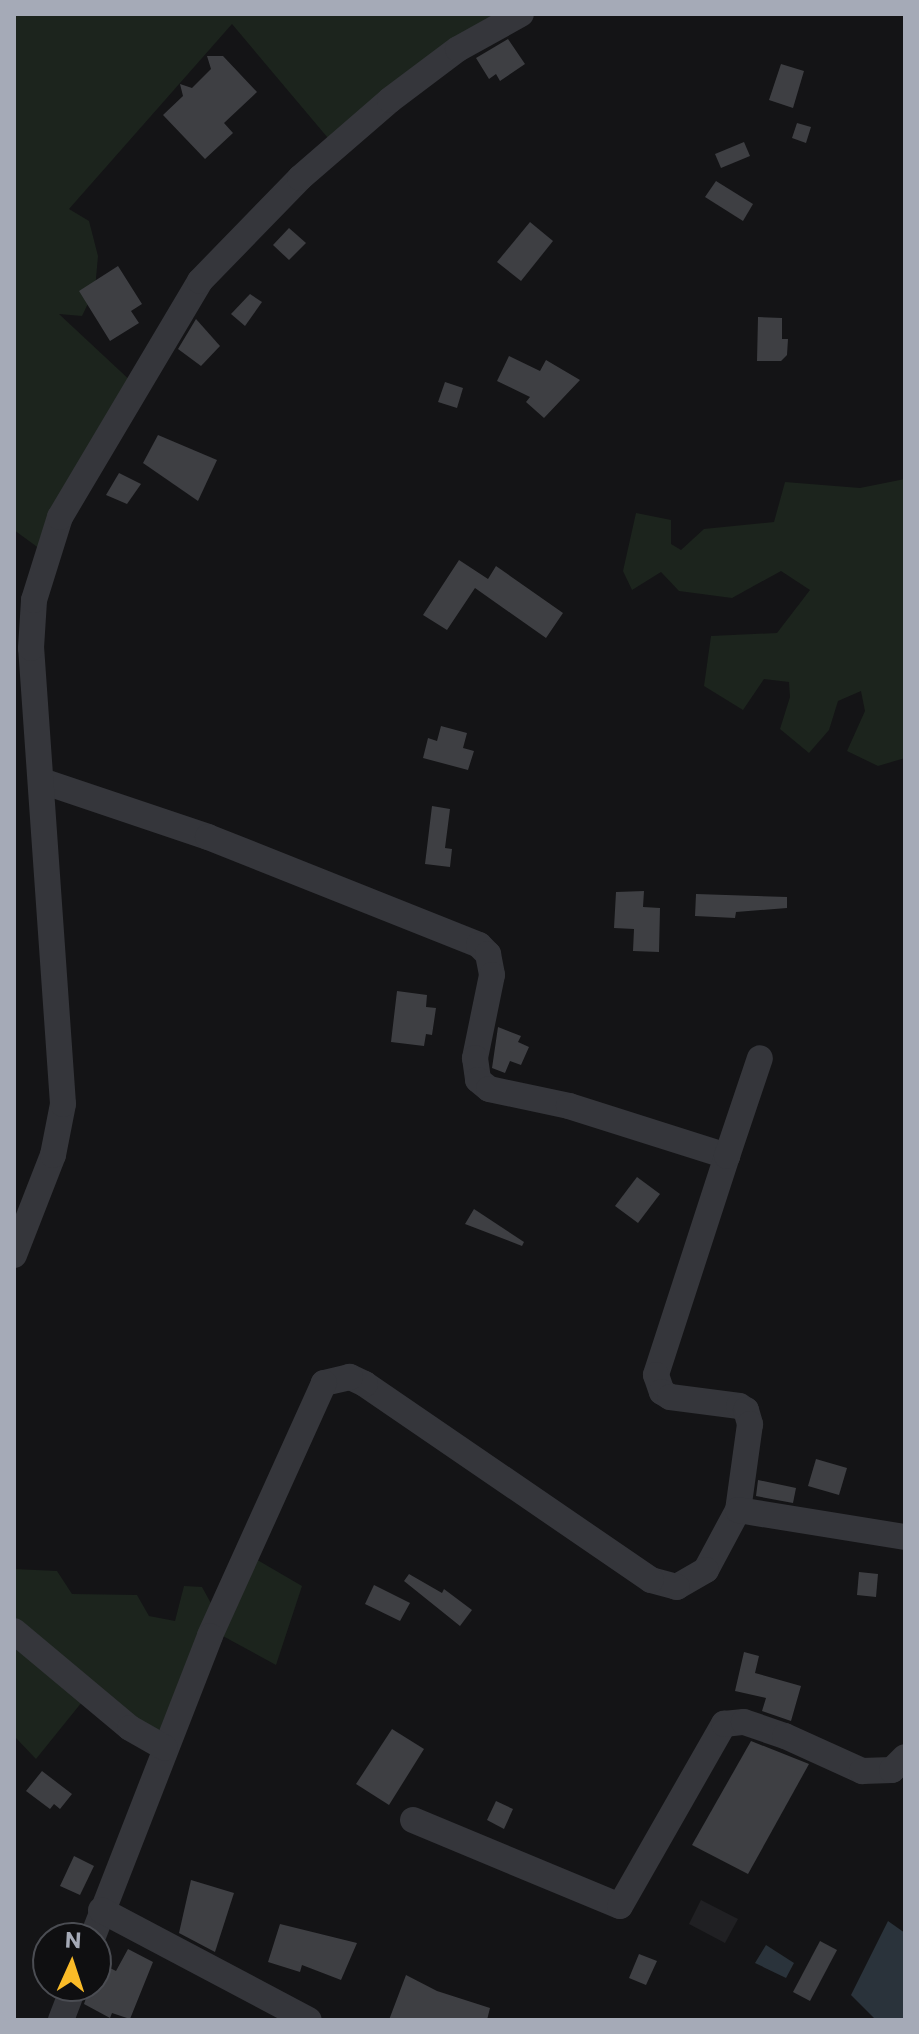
<!DOCTYPE html>
<style>
body{margin:0}
#map{position:relative;width:919px;height:2034px;overflow:hidden;background:#141416;font-family:Commissioner,sans-serif}
div>[style]{position:absolute}
.built>*{inset:0;background:#202023}
.green>*{inset:0;background:#1c241d}
.water>*{inset:0;background:#2a333b}
.building>*{inset:0;background:#3e3f43}
.minor>*{height:26px;margin:-13px;padding:0 13px;transform-origin:13px;border-radius:13px;background:#35363b}
span{translate:-50% -50%;white-space:nowrap;text-align:center;line-height:1.15;-webkit-text-stroke:6px #0f0f11;paint-order:stroke}
.frame{position:absolute;inset:0;border:16px solid #a5aab7;pointer-events:none}
.north{position:absolute;left:32px;top:1922px;width:80px;height:80px;box-sizing:border-box;background:#0f0f11;border:2px solid #4b4d53;border-radius:50%;rotate:3deg;font-size:22px;font-weight:700;line-height:32px;text-align:center;color:#a5aab7}
.north::after{content:'';display:block;margin:auto;width:28px;height:36px;background:#fabb28;clip-path:polygon(50% 0,100% 100%,50% 72%,0 100%)}
</style>
<div id="map">
<div class="built">
<div style="clip-path:polygon(701px 1900px,738px 1919px,725px 1943px,689px 1924px)"></div>
</div>
<div class="green">
<div style="clip-path:polygon(14px 14px,505px 14px,333px 144px,232px 24px,69px 209px,89px 221px,98px 256px,95px 289px,82px 316px,59px 314px,134px 384px,40px 549px,14px 530px)"></div>
<div style="clip-path:polygon(905px 479px,905px 758px,878px 766px,847px 751px,865px 711px,861px 691px,838px 701px,829px 730px,809px 753px,780px 729px,790px 697px,789px 682px,764px 679px,743px 710px,704px 686px,711px 636px,777px 633px,810px 590px,781px 571px,732px 598px,679px 591px,661px 572px,632px 590px,623px 571px,636px 513px,671px 520px,671px 544px,681px 550px,704px 529px,774px 522px,785px 482px,860px 488px)"></div>
<div style="clip-path:polygon(254px 1558px,302px 1586px,276px 1665px,221px 1635px)"></div>
<div style="clip-path:polygon(14px 1569px,57px 1571px,72px 1594px,137px 1595px,149px 1616px,175px 1621px,184px 1586px,202px 1587px,213px 1607px,167px 1723px,155px 1734px,14px 1618px)"></div>
<div style="clip-path:polygon(14px 1640px,86px 1697px,36px 1759px,14px 1736px)"></div>
</div>
<div class="water">
<div style="clip-path:polygon(888px 1921px,905px 1933px,905px 2020px,876px 2020px,851px 1995px)"></div>
<div style="clip-path:polygon(766px 1945px,794px 1963px,786px 1978px,755px 1963px)"></div>
</div>
<div class="building">
<div style="clip-path:polygon(508px 39px,525px 64px,500px 81px,496px 74px,489px 79px,476px 58px)"></div>
<div style="clip-path:polygon(207px 56px,223px 56px,257px 92px,224px 123px,233px 133px,205px 159px,163px 115px,183px 96px,180px 84px,192px 88px,211px 69px)"></div>
<div style="clip-path:polygon(781px 64px,804px 71px,793px 108px,769px 100px)"></div>
<div style="clip-path:polygon(797px 123px,811px 127px,806px 143px,792px 138px)"></div>
<div style="clip-path:polygon(744px 142px,750px 156px,721px 168px,715px 154px)"></div>
<div style="clip-path:polygon(716px 181px,753px 204px,743px 221px,705px 197px)"></div>
<div style="clip-path:polygon(530px 222px,553px 241px,521px 281px,497px 262px)"></div>
<div style="clip-path:polygon(289px 228px,306px 243px,289px 260px,273px 245px)"></div>
<div style="clip-path:polygon(118px 266px,142px 304px,131px 311px,139px 323px,110px 341px,79px 291px)"></div>
<div style="clip-path:polygon(250px 294px,262px 302px,245px 326px,231px 314px)"></div>
<div style="clip-path:polygon(758px 317px,782px 318px,782px 339px,788px 339px,787px 355px,781px 361px,757px 361px)"></div>
<div style="clip-path:polygon(196px 319px,220px 346px,201px 366px,178px 349px)"></div>
<div style="clip-path:polygon(509px 356px,540px 371px,546px 360px,580px 380px,544px 418px,526px 402px,530px 397px,497px 381px)"></div>
<div style="clip-path:polygon(445px 382px,463px 388px,457px 408px,438px 402px)"></div>
<div style="clip-path:polygon(158px 435px,217px 460px,198px 501px,143px 463px)"></div>
<div style="clip-path:polygon(119px 473px,141px 484px,127px 504px,106px 495px)"></div>
<div style="clip-path:polygon(459px 560px,488px 579px,496px 566px,563px 613px,546px 638px,475px 588px,447px 630px,423px 615px)"></div>
<div style="clip-path:polygon(441px 726px,467px 733px,463px 748px,474px 751px,468px 770px,423px 758px,428px 738px,437px 741px)"></div>
<div style="clip-path:polygon(432px 806px,450px 809px,445px 848px,452px 849px,450px 867px,425px 864px)"></div>
<div style="clip-path:polygon(644px 891px,643px 907px,660px 908px,659px 952px,633px 951px,634px 929px,614px 928px,616px 892px)"></div>
<div style="clip-path:polygon(696px 894px,787px 897px,787px 908px,736px 912px,735px 918px,695px 916px)"></div>
<div style="clip-path:polygon(397px 991px,427px 995px,426px 1007px,436px 1008px,432px 1035px,426px 1034px,424px 1046px,391px 1042px)"></div>
<div style="clip-path:polygon(498px 1027px,521px 1036px,518px 1042px,529px 1047px,521px 1065px,510px 1061px,505px 1073px,492px 1068px)"></div>
<div style="clip-path:polygon(637px 1177px,660px 1194px,638px 1223px,615px 1206px)"></div>
<div style="clip-path:polygon(474px 1209px,524px 1242px,522px 1246px,465px 1224px)"></div>
<div style="clip-path:polygon(816px 1459px,847px 1468px,839px 1495px,808px 1486px)"></div>
<div style="clip-path:polygon(758px 1480px,796px 1488px,793px 1503px,756px 1496px)"></div>
<div style="clip-path:polygon(859px 1572px,878px 1574px,876px 1597px,857px 1595px)"></div>
<div style="clip-path:polygon(409px 1574px,442px 1593px,444px 1589px,472px 1610px,460px 1626px,404px 1581px)"></div>
<div style="clip-path:polygon(374px 1585px,410px 1603px,400px 1621px,365px 1604px)"></div>
<div style="clip-path:polygon(744px 1652px,759px 1656px,755px 1673px,801px 1686px,791px 1721px,762px 1711px,766px 1698px,735px 1691px)"></div>
<div style="clip-path:polygon(392px 1729px,424px 1749px,389px 1805px,356px 1784px)"></div>
<div style="clip-path:polygon(751px 1741px,809px 1764px,748px 1874px,692px 1845px)"></div>
<div style="clip-path:polygon(42px 1771px,72px 1794px,60px 1809px,54px 1804px,50px 1809px,26px 1791px)"></div>
<div style="clip-path:polygon(496px 1801px,513px 1809px,504px 1829px,487px 1820px)"></div>
<div style="clip-path:polygon(74px 1856px,94px 1866px,80px 1895px,60px 1886px)"></div>
<div style="clip-path:polygon(191px 1880px,234px 1893px,215px 1952px,179px 1933px)"></div>
<div style="clip-path:polygon(280px 1924px,357px 1943px,341px 1980px,302px 1965px,300px 1972px,268px 1962px)"></div>
<div style="clip-path:polygon(820px 1941px,837px 1950px,810px 2001px,793px 1992px)"></div>
<div style="clip-path:polygon(128px 1949px,153px 1962px,130px 2019px,112px 2013px,110px 2018px,84px 2004px,90px 1986px,96px 1986px,96px 1961px,116px 1971px)"></div>
<div style="clip-path:polygon(639px 1954px,657px 1961px,646px 1985px,629px 1978px)"></div>
<div style="clip-path:polygon(406px 1975px,437px 1991px,490px 2008px,487px 2020px,389px 2020px)"></div>
</div>
<div class="minor">
<div style="left:42px;top:781px;width:175px;rotate:18.6deg"></div>
<div style="left:208px;top:837px;width:292px;rotate:21.7deg"></div>
<div style="left:479px;top:945px;width:13px;rotate:45deg"></div>
<div style="left:488px;top:954px;width:21px;rotate:79deg"></div>
<div style="left:492px;top:975px;width:85px;rotate:101.6deg"></div>
<div style="left:475px;top:1058px;width:22px;rotate:82deg"></div>
<div style="left:478px;top:1080px;width:14px;rotate:39deg"></div>
<div style="left:489px;top:1089px;width:82px;rotate:12deg"></div>
<div style="left:569px;top:1106px;width:166px;rotate:17.6deg"></div>
<div style="left:727px;top:1156px;width:230px;rotate:108deg"></div>
<div style="left:656px;top:1375px;width:18px;rotate:71deg"></div>
<div style="left:662px;top:1392px;width:9px;rotate:32deg"></div>
<div style="left:670px;top:1397px;width:70px;rotate:7.4deg"></div>
<div style="left:739px;top:1406px;width:8px;rotate:30deg"></div>
<div style="left:746px;top:1410px;width:15px;rotate:74deg"></div>
<div style="left:750px;top:1424px;width:87px;rotate:97.9deg"></div>
<div style="left:738px;top:1510px;width:68px;rotate:118.1deg"></div>
<div style="left:706px;top:1570px;width:34px;rotate:150deg"></div>
<div style="left:677px;top:1587px;width:27px;rotate:-165deg"></div>
<div style="left:651px;top:1580px;width:347px;rotate:-145.6deg"></div>
<div style="left:365px;top:1384px;width:17px;rotate:-155deg"></div>
<div style="left:350px;top:1377px;width:27px;rotate:167deg"></div>
<div style="left:324px;top:1383px;width:277px;rotate:114.3deg"></div>
<div style="left:210px;top:1636px;width:324px;rotate:111.3deg"></div>
<div style="left:727px;top:1156px;width:103px;rotate:-71.4deg"></div>
<div style="left:14px;top:1255px;width:107px;rotate:-68.7deg"></div>
<div style="left:53px;top:1155px;width:52px;rotate:-78.9deg"></div>
<div style="left:63px;top:1104px;width:457px;rotate:-94deg"></div>
<div style="left:31px;top:648px;width:48px;rotate:-86.4deg"></div>
<div style="left:34px;top:600px;width:87px;rotate:-72.6deg"></div>
<div style="left:60px;top:517px;width:274px;rotate:-59.3deg"></div>
<div style="left:200px;top:281px;width:144px;rotate:-45.8deg"></div>
<div style="left:300px;top:178px;width:119px;rotate:-40.9deg"></div>
<div style="left:390px;top:100px;width:85px;rotate:-36.9deg"></div>
<div style="left:458px;top:49px;width:72px;rotate:-29.1deg"></div>
<div style="left:738px;top:1510px;width:169px;rotate:9.2deg"></div>
<div style="left:14px;top:1631px;width:151px;rotate:39.9deg"></div>
<div style="left:130px;top:1728px;width:40px;rotate:29.7deg"></div>
<div style="left:413px;top:1820px;width:224px;rotate:22.6deg"></div>
<div style="left:620px;top:1906px;width:210px;rotate:-60.3deg"></div>
<div style="left:724px;top:1724px;width:20px;rotate:-6deg"></div>
<div style="left:744px;top:1722px;width:43px;rotate:18.9deg"></div>
<div style="left:785px;top:1736px;width:85px;rotate:24.4deg"></div>
<div style="left:862px;top:1771px;width:30px;rotate:-2deg"></div>
<div style="left:892px;top:1770px;width:18px;rotate:-45deg"></div>
<div style="left:101px;top:1910px;width:235px;rotate:27.9deg"></div>
<div style="left:61px;top:2020px;width:36px;rotate:-69deg"></div>
</div>
<div class="frame"></div>
<div class="north">N</div>
</div>
